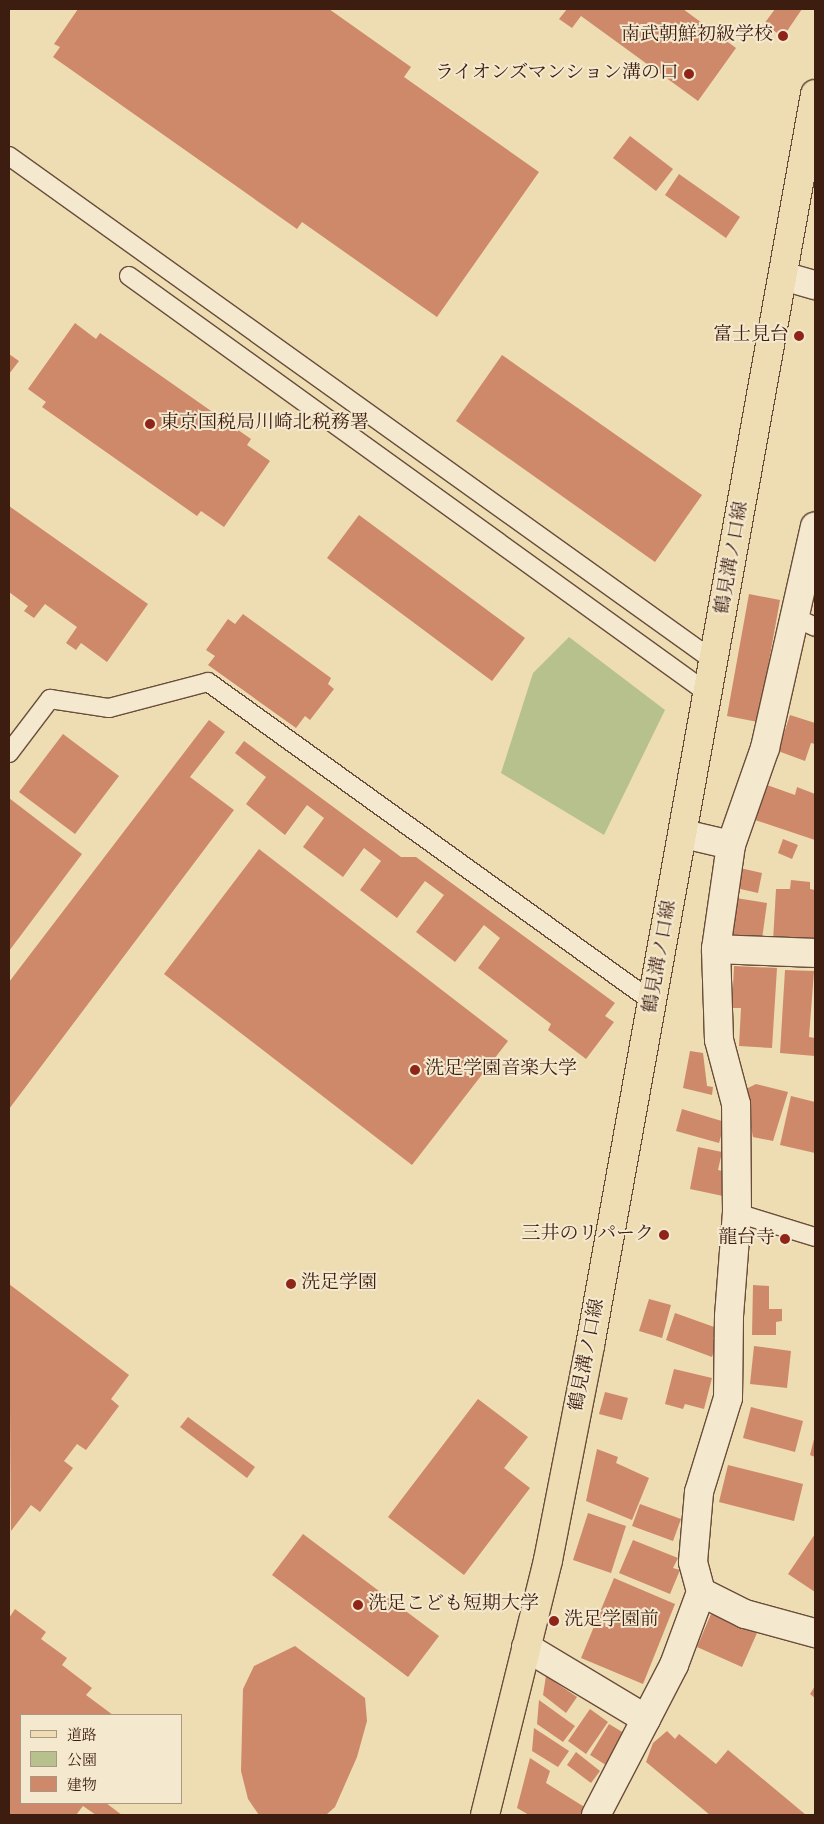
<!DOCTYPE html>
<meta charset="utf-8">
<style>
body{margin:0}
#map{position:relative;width:824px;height:1824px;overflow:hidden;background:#eedcb3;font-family:"IM FELL English","Noto Serif JP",serif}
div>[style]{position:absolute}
.green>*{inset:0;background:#b6c18e}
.building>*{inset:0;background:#ce896a}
.roads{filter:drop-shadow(1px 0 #6a4d3a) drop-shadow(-1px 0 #6a4d3a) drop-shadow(0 1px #6a4d3a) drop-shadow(0 -1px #6a4d3a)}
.lane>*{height:18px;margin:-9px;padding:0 9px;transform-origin:9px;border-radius:9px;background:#f4e8ce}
.street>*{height:28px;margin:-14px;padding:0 14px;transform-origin:14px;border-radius:14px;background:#f4e8ce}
.primary>*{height:28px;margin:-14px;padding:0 14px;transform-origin:14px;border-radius:14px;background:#eedcb3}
.dots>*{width:14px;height:14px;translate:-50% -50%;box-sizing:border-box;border:2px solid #f4e8ce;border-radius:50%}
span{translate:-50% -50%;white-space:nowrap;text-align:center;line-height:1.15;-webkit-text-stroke:4px #f4e8ce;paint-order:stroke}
.poi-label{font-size:19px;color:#3e1d11}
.right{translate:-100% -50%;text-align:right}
.left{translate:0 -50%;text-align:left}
.street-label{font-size:19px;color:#3e1d11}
.frame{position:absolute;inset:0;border:10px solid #3e1d11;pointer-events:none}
.legend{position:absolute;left:20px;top:1714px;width:162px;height:90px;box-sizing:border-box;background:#f4e8ce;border:1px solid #ab9782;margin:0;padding:6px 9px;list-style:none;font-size:15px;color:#3e1d11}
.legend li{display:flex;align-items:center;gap:10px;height:25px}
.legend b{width:25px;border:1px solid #ab9782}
</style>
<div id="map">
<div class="green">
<div style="clip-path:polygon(569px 637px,665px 710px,604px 835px,501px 773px,533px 673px)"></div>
</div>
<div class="building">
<div style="clip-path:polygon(78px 9px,329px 9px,411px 67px,404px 77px,539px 172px,437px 317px,302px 222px,297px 229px,53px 57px,60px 47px,54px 44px)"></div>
<div style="clip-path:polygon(567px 9px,683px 9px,736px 48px,698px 101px,581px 16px,572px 28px,559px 19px)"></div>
<div style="clip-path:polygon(775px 9px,802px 9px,783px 37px,764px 24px)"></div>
<div style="clip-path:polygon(630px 136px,673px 169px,656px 191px,613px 158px)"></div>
<div style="clip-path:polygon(679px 174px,740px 217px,726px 238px,665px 195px)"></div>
<div style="clip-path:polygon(75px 323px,96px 339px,100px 333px,251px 439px,247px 445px,270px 461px,224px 527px,201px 511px,197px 516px,42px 407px,46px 402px,28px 389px)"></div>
<div style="clip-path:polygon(9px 354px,19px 361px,9px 374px)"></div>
<div style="clip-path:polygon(502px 355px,702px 495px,655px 562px,456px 421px)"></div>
<div style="clip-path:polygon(9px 506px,148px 604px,107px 662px,81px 643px,76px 650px,66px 643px,77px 627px,45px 604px,34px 618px,24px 611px,28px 606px,9px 592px)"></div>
<div style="clip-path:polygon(359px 515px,525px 638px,492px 681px,327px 558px)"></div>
<div style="clip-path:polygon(749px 594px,780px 600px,758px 722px,727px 716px)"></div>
<div style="clip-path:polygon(243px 614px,331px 678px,328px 684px,334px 689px,310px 720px,305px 716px,296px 728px,208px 665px,215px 656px,206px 650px,228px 619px,235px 624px)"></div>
<div style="clip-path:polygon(790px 715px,815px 723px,815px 744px,811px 743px,805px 761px,778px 751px)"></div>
<div style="clip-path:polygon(209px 720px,225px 732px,190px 777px,234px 810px,9px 1109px,9px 982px)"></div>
<div style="clip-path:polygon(63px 734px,119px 776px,75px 834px,19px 792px)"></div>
<div style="clip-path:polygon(244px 741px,401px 857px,416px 857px,615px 1003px,605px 1016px,614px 1022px,586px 1059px,548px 1030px,551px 1024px,478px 968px,500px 938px,484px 925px,455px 962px,416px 932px,444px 895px,425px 881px,397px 918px,360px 890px,381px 861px,364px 848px,343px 877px,303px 847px,324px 818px,307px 805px,285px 835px,246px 804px,266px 777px,235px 753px)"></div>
<div style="clip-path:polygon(767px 785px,795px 795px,797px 787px,815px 794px,815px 840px,755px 820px)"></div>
<div style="clip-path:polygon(9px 798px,82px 854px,9px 951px)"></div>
<div style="clip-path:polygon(783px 839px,798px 845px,792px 859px,778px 853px)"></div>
<div style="clip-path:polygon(259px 849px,508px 1041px,412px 1165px,164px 974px)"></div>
<div style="clip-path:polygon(740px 868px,762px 873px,758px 893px,736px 888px)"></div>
<div style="clip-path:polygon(791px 880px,810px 882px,810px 889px,815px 890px,815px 948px,773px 941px,776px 889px,790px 889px)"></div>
<div style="clip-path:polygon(736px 898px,767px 903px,762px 939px,731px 934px)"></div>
<div style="clip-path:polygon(734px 966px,777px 968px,772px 1048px,739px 1046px,741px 1008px,732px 1008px)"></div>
<div style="clip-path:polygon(785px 970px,814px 971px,809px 1037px,815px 1038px,815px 1056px,780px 1053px)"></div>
<div style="clip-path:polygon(690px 1051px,703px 1053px,707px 1086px,713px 1087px,712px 1095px,683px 1088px)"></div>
<div style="clip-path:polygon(756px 1084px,788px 1092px,773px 1141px,753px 1137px,744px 1090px)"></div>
<div style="clip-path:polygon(791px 1096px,815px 1102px,815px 1153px,780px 1145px)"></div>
<div style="clip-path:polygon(682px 1109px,725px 1122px,719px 1143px,676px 1131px)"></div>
<div style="clip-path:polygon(698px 1147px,722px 1152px,718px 1170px,727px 1172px,723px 1196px,690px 1189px)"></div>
<div style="clip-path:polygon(9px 1284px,129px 1375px,111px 1399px,119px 1406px,86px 1450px,77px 1444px,64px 1461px,73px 1468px,40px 1512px,31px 1505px,11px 1531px)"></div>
<div style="clip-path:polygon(753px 1285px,769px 1286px,769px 1309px,782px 1309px,782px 1321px,776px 1322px,776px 1335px,752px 1335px)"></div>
<div style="clip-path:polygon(649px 1299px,671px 1305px,662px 1338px,639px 1331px)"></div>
<div style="clip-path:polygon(675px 1313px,717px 1328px,713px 1339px,717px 1341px,712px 1357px,666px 1340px)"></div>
<div style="clip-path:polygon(754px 1346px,791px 1351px,787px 1388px,750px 1384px)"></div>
<div style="clip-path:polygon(674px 1369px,712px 1378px,704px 1409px,685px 1404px,683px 1409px,665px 1404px)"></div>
<div style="clip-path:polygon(605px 1392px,628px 1398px,622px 1420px,599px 1414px)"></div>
<div style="clip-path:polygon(478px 1399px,528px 1437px,504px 1468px,530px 1488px,464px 1575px,388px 1517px)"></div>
<div style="clip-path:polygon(751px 1407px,803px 1421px,795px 1452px,743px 1438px)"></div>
<div style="clip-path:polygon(188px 1417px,255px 1467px,247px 1478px,180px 1427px)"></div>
<div style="clip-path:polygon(815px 1435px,815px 1457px,810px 1455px)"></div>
<div style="clip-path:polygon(597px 1449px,618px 1457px,616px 1463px,649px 1478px,632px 1520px,586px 1501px)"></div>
<div style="clip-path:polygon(728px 1465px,803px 1484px,794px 1521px,719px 1502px)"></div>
<div style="clip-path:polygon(640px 1504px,681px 1519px,673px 1541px,632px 1526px)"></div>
<div style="clip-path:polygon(588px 1513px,626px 1526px,611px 1573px,573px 1560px)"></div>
<div style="clip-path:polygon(303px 1534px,439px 1636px,408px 1677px,272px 1575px)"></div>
<div style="clip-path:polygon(815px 1534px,815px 1592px,788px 1574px)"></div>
<div style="clip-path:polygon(633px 1540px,678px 1558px,673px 1568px,680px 1570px,670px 1594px,619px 1573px)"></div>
<div style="clip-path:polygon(614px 1578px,675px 1604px,643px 1684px,581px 1658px)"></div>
<div style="clip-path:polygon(15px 1609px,46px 1632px,41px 1639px,67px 1658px,62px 1665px,92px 1688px,86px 1695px,113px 1715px,21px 1715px,21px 1803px,106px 1803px,122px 1815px,96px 1815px,83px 1806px,76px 1815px,9px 1815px,9px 1618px)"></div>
<div style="clip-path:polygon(711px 1614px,757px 1633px,742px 1667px,697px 1647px)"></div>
<div style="clip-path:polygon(295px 1646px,365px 1698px,367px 1721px,357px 1757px,335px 1807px,326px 1815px,259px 1815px,248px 1799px,241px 1771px,243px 1689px,254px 1666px)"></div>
<div style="clip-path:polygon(546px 1676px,577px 1697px,566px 1713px,543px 1695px)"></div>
<div style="clip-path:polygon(815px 1686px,815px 1698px,810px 1694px)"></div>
<div style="clip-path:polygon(539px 1700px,575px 1726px,563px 1742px,537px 1724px)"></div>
<div style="clip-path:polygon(590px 1709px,608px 1722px,586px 1754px,568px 1741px)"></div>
<div style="clip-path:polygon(609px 1724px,629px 1736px,609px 1767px,590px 1755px)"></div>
<div style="clip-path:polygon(534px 1728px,569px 1751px,558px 1767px,532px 1751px)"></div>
<div style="clip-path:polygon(667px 1731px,675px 1739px,679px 1734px,716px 1764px,728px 1750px,806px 1815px,710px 1815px,646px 1762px,653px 1743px)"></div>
<div style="clip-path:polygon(576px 1752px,600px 1771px,591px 1783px,567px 1765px)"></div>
<div style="clip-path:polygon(530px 1758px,550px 1771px,546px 1783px,586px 1808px,581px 1815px,529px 1815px,517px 1808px)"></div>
</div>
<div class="roads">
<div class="lane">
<div style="left:9px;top:156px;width:867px;rotate:35.61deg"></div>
<div style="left:129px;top:276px;width:715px;rotate:35.78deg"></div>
<div style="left:794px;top:617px;width:23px;rotate:25deg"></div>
<div style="left:9px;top:753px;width:68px;rotate:-52.8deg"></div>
<div style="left:50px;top:699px;width:60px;rotate:8.7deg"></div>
<div style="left:109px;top:708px;width:102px;rotate:-14.7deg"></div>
<div style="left:208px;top:682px;width:548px;rotate:35.72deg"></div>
<div style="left:737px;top:1213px;width:82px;rotate:17.1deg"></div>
</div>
<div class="street">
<div style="left:783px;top:276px;width:33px;rotate:16deg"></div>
<div style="left:684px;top:834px;width:48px;rotate:13.2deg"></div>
<div style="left:716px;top:949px;width:99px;rotate:2.3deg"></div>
<div style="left:701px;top:1592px;width:49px;rotate:26.6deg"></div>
<div style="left:745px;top:1614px;width:73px;rotate:15.2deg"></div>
<div style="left:526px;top:1647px;width:140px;rotate:31deg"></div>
<div style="left:646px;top:1719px;width:61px;rotate:-62.6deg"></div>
<div style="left:674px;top:1665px;width:78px;rotate:-69.7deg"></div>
<div style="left:701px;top:1592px;width:31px;rotate:-105deg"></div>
<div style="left:693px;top:1562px;width:70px;rotate:-85.1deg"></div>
<div style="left:699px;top:1492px;width:98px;rotate:-72.9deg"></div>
<div style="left:728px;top:1398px;width:82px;rotate:-89.3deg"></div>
<div style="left:729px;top:1316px;width:103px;rotate:-85.6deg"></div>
<div style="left:737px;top:1213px;width:109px;rotate:-90.5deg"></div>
<div style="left:736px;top:1104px;width:66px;rotate:-104.9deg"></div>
<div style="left:719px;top:1040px;width:91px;rotate:-91.9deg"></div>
<div style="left:716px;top:949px;width:105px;rotate:-81.8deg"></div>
<div style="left:731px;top:845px;width:103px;rotate:-70.7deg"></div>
<div style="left:765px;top:748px;width:227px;rotate:-77.3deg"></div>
<div style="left:596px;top:1815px;width:108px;rotate:-62.5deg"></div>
</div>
<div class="primary">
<div style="left:485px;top:1815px;width:263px;rotate:-76.1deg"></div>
<div style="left:548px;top:1560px;width:218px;rotate:-78.9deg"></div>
<div style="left:590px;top:1346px;width:1272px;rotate:-79.81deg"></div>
</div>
</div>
<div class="dots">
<div style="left:783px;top:36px;background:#8f2418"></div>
<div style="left:689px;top:74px;background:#8f2418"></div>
<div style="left:799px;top:336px;background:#8f2418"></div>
<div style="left:150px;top:424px;background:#8f2418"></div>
<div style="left:415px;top:1070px;background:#8f2418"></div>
<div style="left:664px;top:1235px;background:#8f2418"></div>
<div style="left:785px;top:1239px;background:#8f2418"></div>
<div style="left:291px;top:1284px;background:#8f2418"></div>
<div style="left:358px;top:1605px;background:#8f2418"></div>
<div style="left:554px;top:1621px;background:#8f2418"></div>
</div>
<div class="poi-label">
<span class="right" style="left:773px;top:36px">南武朝鮮初級学校</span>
<span class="right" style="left:679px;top:74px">ライオンズマンション溝の口</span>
<span class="right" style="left:789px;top:336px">富士見台</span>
<span class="left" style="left:160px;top:424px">東京国税局川崎北税務署</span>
<span class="left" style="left:425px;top:1070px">洗足学園音楽大学</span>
<span class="right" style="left:654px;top:1235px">三井のリパーク</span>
<span class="right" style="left:775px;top:1239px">龍台寺</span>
<span class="left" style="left:301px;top:1284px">洗足学園</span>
<span class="left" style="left:368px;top:1605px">洗足こども短期大学</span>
<span class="left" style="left:564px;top:1621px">洗足学園前</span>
</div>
<div class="street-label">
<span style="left:733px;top:558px;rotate:-80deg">鶴見溝ノ口線</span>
<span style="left:661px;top:957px;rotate:-80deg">鶴見溝ノ口線</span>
<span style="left:588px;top:1355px;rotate:-79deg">鶴見溝ノ口線</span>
</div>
<div class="frame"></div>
<ul class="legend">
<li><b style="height:6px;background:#eedcb3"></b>道路</li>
<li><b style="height:14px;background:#b6c18e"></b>公園</li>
<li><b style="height:14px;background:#ce896a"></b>建物</li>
</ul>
</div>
